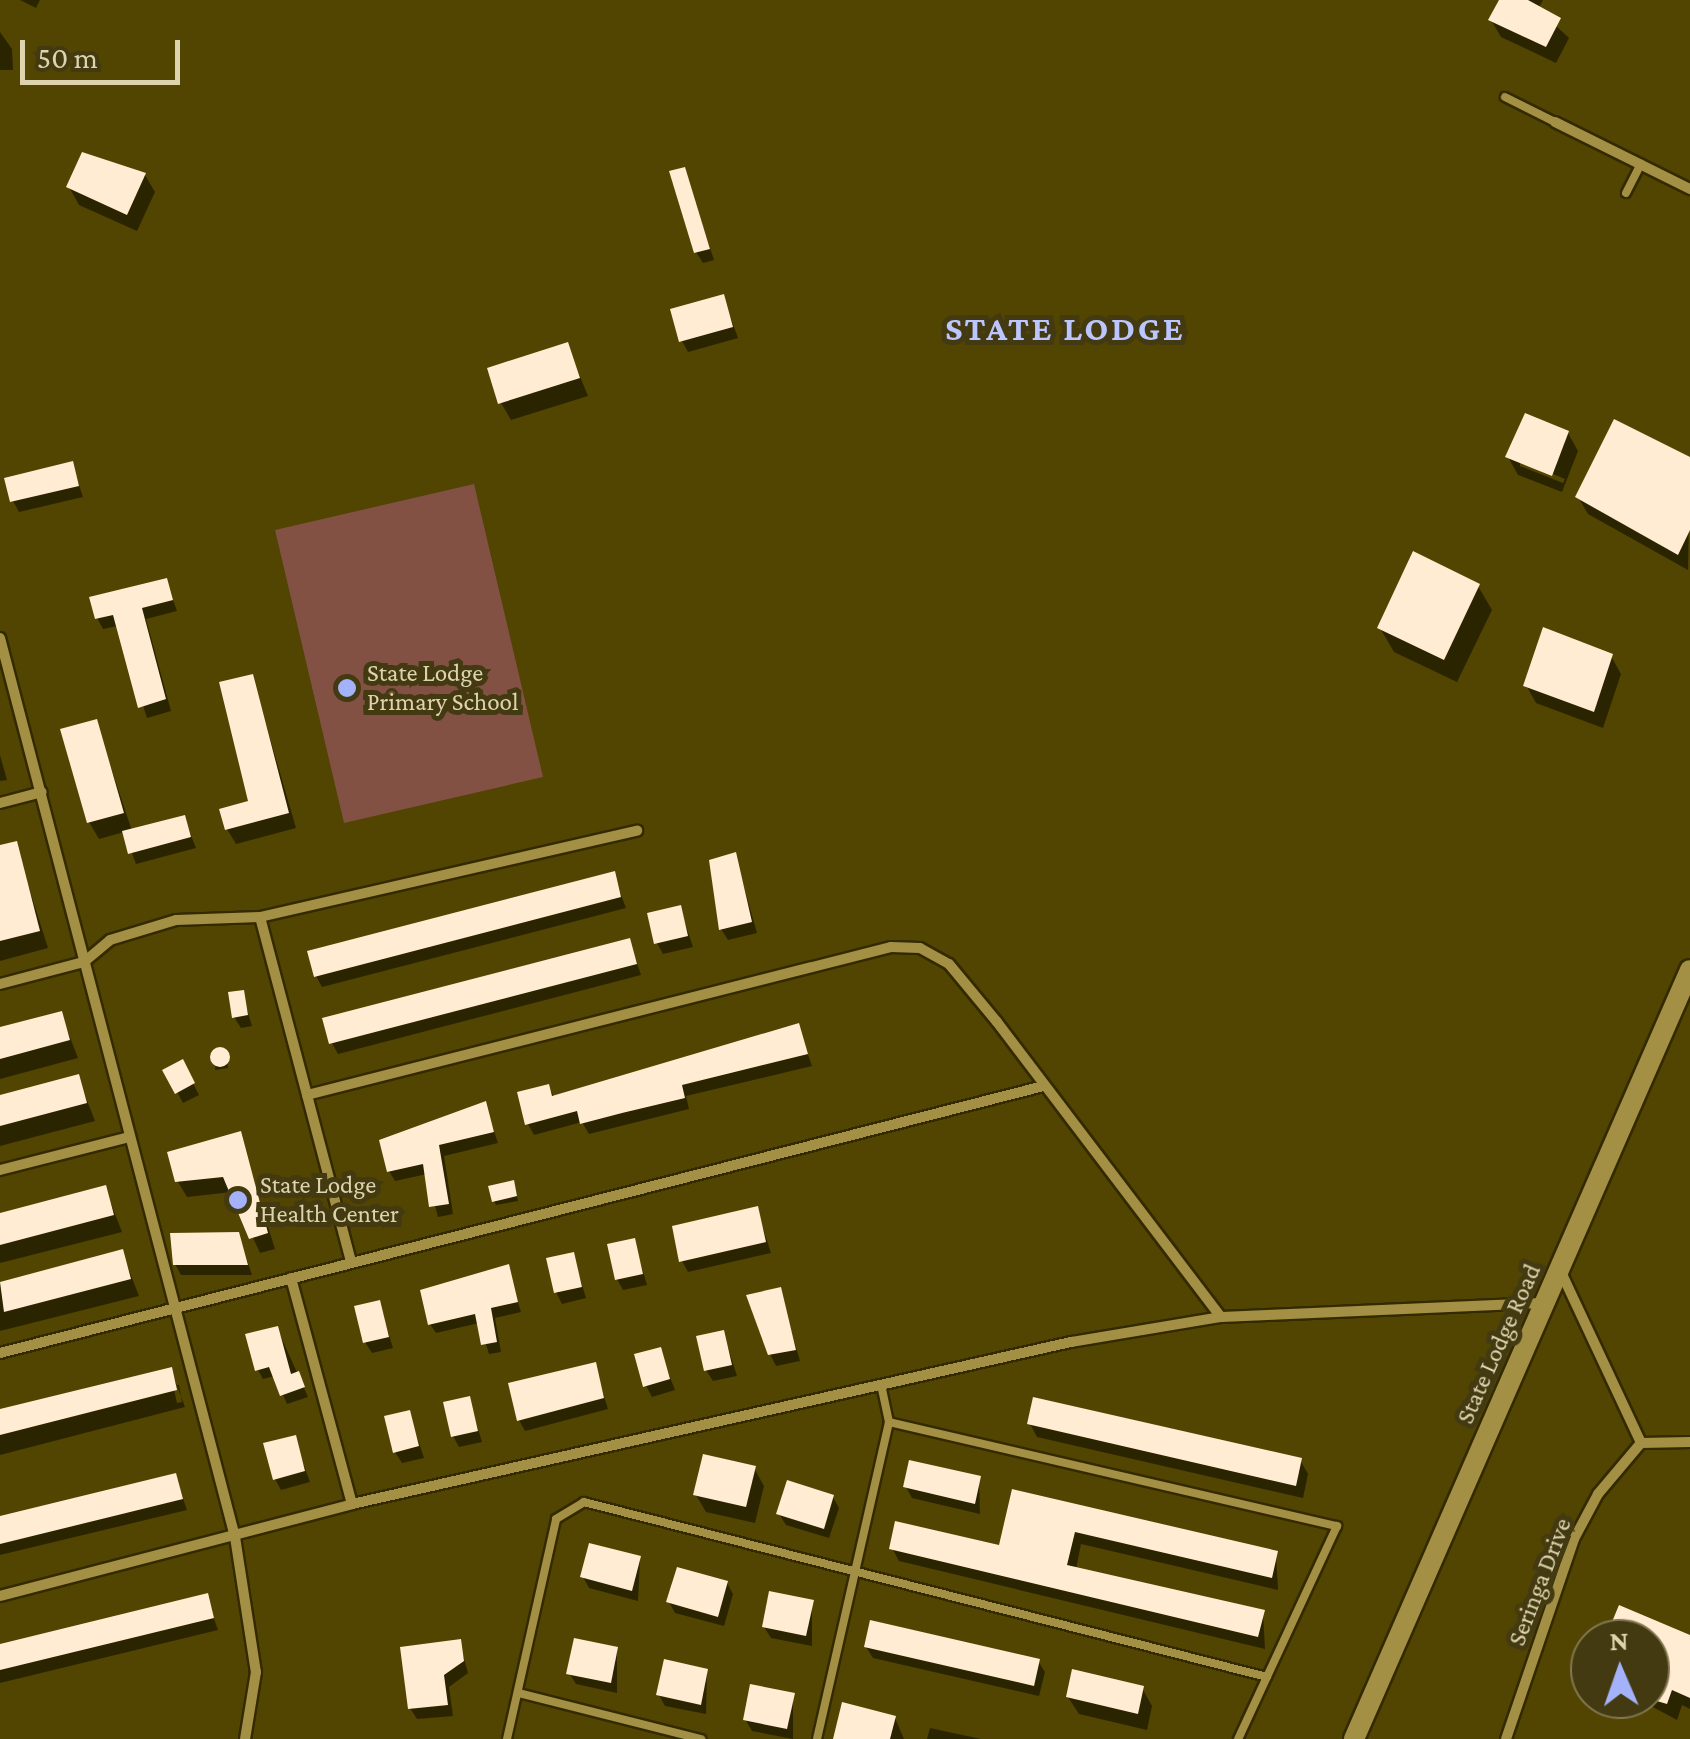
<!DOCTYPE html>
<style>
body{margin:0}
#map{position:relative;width:1690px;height:1739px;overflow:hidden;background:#524401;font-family:"Crimson Pro",serif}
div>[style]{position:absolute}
.green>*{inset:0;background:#825144}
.shadow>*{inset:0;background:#0007}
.building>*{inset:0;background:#ffecd2}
.round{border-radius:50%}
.roads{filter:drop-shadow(2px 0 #342a00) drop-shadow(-2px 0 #342a00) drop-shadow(0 2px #342a00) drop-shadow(0 -2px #342a00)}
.lane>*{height:8px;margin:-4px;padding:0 4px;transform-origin:4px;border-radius:4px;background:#a39044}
.street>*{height:10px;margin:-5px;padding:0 5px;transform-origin:5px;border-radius:5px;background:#a39044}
.secondary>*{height:20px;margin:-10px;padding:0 10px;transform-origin:10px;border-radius:10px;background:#a39044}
.dots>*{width:28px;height:28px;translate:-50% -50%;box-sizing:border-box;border:5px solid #443a11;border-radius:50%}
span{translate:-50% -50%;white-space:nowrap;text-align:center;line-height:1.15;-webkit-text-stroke:10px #443a11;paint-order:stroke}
.poi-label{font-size:25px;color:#ddd4af}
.left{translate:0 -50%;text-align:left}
.street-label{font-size:25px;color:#ddd4af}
.district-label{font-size:35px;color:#bbc6ff;font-weight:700;letter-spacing:2.5px}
.north{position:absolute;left:1570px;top:1619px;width:100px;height:100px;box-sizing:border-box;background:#443a11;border:2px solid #817850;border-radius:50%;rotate:358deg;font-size:28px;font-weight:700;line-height:40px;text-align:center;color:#ddd4af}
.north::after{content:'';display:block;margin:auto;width:35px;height:45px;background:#a4b2fc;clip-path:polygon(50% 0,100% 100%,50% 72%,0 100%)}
.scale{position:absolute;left:20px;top:40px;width:160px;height:45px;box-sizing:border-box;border:5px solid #ddd4af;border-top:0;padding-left:12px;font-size:30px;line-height:35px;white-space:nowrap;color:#ddd4af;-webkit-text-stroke:8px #443a11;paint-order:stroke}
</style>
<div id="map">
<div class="green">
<div style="clip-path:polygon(474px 484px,543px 777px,344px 823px,275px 530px)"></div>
</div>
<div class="shadow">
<div style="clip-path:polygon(20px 0,40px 0,36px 8px)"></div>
<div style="clip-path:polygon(1502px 0,1543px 0,1538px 9px,1569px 38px,1556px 63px,1501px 37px,1491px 20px)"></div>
<div style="clip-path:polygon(0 32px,12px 49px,13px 70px,0 70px)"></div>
<div style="clip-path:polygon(684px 170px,714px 260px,703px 263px,696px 252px)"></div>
<div style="clip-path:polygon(145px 175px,155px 192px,137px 231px,79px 205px,69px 187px)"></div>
<div style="clip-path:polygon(723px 297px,738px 338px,688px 352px,682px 341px)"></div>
<div style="clip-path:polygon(567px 345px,588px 396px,511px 420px,501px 403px)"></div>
<div style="clip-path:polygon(evenodd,1568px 433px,1578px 451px,1562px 492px,1518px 475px,1508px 457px,1568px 433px,1520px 460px,1565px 479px,1563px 483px,1520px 466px,1520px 460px)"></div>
<div style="clip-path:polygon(1690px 457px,1688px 570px,1588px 514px,1578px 497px)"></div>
<div style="clip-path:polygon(72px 464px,83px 497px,19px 512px,13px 501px)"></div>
<div style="clip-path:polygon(166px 581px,177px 611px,146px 619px,171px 711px,147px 718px,118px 626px,103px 629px,97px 618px)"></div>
<div style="clip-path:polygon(1478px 586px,1492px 610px,1457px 682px,1394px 652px,1380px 628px)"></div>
<div style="clip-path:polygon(1611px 656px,1621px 674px,1603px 728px,1536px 703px,1526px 685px)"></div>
<div style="clip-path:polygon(252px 676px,296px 828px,236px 844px,227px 829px,251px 803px)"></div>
<div style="clip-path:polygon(96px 722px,132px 831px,184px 818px,196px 848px,136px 864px,124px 832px,99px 839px,89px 822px)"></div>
<div style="clip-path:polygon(0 755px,7px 780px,0 781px)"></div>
<div style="clip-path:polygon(15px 844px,48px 948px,0 961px,0 848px)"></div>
<div style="clip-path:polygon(735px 855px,757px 933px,728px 940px,721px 929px)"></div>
<div style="clip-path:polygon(613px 874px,626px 908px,322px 987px,316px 976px)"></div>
<div style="clip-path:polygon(680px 908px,693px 947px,663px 954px,657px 943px)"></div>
<div style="clip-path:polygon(629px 940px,641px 975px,338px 1054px,332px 1043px)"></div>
<div style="clip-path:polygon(242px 993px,252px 1026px,241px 1028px,234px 1017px)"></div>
<div style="clip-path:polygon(61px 1014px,78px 1058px,0 1079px,0 1030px)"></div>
<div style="clip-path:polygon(798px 1026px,812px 1066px,686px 1096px,689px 1109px,589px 1134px,582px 1122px,534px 1135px,528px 1124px,548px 1087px,555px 1098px)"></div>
<div style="clip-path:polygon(216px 1052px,226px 1053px,228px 1068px,215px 1070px)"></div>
<div style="clip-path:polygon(182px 1062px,199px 1095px,183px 1103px,166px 1071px)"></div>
<div style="clip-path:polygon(78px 1077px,95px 1121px,0 1146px,0 1098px)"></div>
<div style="clip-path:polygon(485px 1104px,498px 1143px,444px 1156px,453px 1214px,438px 1217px,427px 1174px,395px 1181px,389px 1171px)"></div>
<div style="clip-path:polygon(239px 1134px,275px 1249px,260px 1253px,232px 1192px,187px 1197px,178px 1182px)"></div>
<div style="clip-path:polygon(515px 1187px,518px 1201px,496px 1205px,494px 1201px)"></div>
<div style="clip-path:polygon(105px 1188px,122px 1232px,0 1263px,0 1215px)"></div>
<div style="clip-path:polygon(757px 1209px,771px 1253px,688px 1272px,682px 1261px)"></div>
<div style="clip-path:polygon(238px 1234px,252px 1275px,181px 1275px,175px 1264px)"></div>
<div style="clip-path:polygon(634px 1241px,647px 1285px,623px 1290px,617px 1279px)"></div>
<div style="clip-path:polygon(122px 1252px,139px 1296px,0 1331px,0 1283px)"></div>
<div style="clip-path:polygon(573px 1255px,586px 1298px,562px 1304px,556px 1292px)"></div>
<div style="clip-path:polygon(507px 1267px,521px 1312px,495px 1318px,501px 1352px,489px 1354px,479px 1323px,436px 1333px,430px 1324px)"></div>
<div style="clip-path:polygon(779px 1289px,800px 1361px,776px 1366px,770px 1354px)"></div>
<div style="clip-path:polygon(379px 1303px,393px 1348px,372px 1353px,365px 1342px)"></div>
<div style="clip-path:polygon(277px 1328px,308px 1397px,287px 1404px,275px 1376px,263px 1379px,258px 1370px)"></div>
<div style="clip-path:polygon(723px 1332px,737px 1376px,713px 1381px,706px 1370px)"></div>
<div style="clip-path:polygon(659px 1350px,675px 1390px,652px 1397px,646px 1386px)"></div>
<div style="clip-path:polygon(594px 1365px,608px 1409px,525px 1431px,519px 1420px)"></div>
<div style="clip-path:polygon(evenodd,171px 1370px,185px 1407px,0 1455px,0 1413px,171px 1370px,173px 1385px,179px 1385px,182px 1402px,177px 1403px,173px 1385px)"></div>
<div style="clip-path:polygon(469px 1399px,482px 1442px,459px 1447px,453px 1436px)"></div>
<div style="clip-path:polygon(409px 1413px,424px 1458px,402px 1463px,395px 1452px)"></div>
<div style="clip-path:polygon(1030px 1424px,1300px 1460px,1308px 1474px,1303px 1498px,1037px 1437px)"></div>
<div style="clip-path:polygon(294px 1438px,310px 1482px,281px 1490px,275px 1479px)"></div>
<div style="clip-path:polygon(754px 1468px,764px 1486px,755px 1523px,706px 1512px,696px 1495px)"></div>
<div style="clip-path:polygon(175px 1476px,187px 1510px,0 1555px,0 1518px)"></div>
<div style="clip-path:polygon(979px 1478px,980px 1514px,912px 1498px,906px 1487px)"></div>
<div style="clip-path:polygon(1014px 1492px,1276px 1553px,1278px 1590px,1081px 1544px,1076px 1569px,1263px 1612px,1265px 1649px,899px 1561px,892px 1548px,1001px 1548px)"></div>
<div style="clip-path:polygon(833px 1497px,839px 1508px,829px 1538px,786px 1525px,779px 1514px)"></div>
<div style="clip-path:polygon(640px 1558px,638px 1601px,589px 1588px,583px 1577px)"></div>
<div style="clip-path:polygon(727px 1583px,733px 1594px,724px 1626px,675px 1613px,669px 1602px)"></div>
<div style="clip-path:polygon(206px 1596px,218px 1630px,0 1683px,0 1646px)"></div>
<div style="clip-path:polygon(812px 1603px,812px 1646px,771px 1638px,764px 1627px)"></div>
<div style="clip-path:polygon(1611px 1629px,1690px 1637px,1690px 1709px,1682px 1705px,1677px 1720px,1638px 1699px,1650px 1699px,1650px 1639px,1617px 1639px)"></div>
<div style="clip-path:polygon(459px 1641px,468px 1673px,449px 1687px,453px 1716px,417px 1719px,410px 1708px)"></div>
<div style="clip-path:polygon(866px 1647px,1038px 1661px,1045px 1672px,1039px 1696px,873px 1658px)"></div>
<div style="clip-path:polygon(617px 1649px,617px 1693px,576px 1684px,569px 1673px)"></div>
<div style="clip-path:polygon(707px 1671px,706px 1714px,665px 1706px,659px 1695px)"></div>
<div style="clip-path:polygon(1142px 1688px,1152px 1706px,1147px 1730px,1079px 1714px,1068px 1697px)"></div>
<div style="clip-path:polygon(793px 1695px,793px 1739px,752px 1731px,745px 1719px)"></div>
<div style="clip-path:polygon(895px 1718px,904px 1739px,836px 1739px)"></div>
<div style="clip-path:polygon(930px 1728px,981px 1739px,927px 1739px)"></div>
</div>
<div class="building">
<div style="clip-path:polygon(1499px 0,1528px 0,1561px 18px,1546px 47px,1488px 20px)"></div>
<div style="clip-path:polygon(82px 152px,146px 173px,127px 215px,66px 187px)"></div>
<div style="clip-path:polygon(685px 167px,710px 249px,694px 253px,669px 171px)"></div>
<div style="clip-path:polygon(724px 294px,733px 327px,679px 342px,670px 309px)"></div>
<div style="clip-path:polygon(568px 342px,580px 378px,498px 404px,487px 368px)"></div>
<div style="clip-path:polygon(1525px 413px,1569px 431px,1552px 476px,1505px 457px)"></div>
<div style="clip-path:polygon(1614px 419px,1690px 457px,1690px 530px,1678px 555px,1575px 497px)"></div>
<div style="clip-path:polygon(73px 461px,79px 486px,10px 502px,4px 478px)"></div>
<div style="clip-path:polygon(1413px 551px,1480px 584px,1444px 660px,1377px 628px)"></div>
<div style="clip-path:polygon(167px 578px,173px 600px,142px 608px,166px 699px,138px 708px,113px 615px,95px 619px,89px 597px)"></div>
<div style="clip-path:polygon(1543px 627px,1613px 654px,1594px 712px,1523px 686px)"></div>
<div style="clip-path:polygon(253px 674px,289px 813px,225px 830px,219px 809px,248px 801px,219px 682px)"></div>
<div style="clip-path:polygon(97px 719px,124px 813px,87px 823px,60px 729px)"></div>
<div style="clip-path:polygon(185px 815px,191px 837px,128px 854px,122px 831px)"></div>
<div style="clip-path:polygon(17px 841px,40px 931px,0 941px,0 845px)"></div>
<div style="clip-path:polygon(736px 852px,752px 922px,719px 930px,709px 860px)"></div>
<div style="clip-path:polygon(615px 871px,621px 897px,314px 977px,307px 951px)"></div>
<div style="clip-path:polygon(681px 905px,688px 936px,654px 944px,647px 913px)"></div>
<div style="clip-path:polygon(630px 938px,637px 964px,329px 1044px,322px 1018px)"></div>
<div style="clip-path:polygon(244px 990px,248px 1015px,232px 1018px,228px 992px)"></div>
<div style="clip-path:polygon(62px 1011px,70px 1040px,0 1059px,0 1027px)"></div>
<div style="clip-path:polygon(799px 1023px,808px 1054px,682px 1085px,685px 1098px,622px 1113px,580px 1124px,577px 1111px,525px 1125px,517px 1092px,549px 1084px,552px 1096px)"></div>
<div class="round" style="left:210px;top:1047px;width:20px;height:20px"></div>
<div style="clip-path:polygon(183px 1059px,195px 1083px,175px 1094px,162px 1070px)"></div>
<div style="clip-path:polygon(79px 1074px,87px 1103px,0 1126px,0 1095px)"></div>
<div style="clip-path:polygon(486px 1101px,494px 1132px,439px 1145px,449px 1204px,429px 1207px,423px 1164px,387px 1172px,379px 1140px)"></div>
<div style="clip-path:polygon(241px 1131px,268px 1233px,249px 1239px,223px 1177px,175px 1182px,167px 1152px)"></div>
<div style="clip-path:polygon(514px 1180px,517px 1196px,492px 1202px,488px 1186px)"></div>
<div style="clip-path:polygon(106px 1185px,114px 1215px,0 1245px,0 1213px)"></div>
<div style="clip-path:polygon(758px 1206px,766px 1242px,679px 1262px,672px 1226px)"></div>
<div style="clip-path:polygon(239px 1232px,248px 1265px,173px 1265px,170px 1233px)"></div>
<div style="clip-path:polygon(635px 1238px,643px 1274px,615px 1280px,607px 1244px)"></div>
<div style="clip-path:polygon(123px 1249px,131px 1279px,4px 1312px,0 1282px)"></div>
<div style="clip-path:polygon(574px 1252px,582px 1287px,554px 1293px,546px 1258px)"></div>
<div style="clip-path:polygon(509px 1264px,518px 1302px,491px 1308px,497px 1342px,481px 1345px,475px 1314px,428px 1325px,420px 1290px)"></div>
<div style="clip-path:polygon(781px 1287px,796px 1350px,768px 1355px,746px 1295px)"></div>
<div style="clip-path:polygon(380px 1300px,389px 1337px,363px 1343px,354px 1306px)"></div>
<div style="clip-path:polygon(278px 1326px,291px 1374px,299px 1371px,305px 1387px,280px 1396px,269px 1367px,255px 1371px,245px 1334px)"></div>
<div style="clip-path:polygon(724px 1330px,732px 1365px,704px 1371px,696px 1336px)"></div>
<div style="clip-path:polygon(661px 1347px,670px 1379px,643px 1387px,634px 1354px)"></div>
<div style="clip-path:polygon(596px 1362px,604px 1398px,517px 1421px,508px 1383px)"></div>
<div style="clip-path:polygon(172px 1367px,177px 1390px,0 1435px,0 1409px)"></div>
<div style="clip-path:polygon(470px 1396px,478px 1431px,451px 1437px,443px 1402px)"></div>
<div style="clip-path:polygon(1033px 1397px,1302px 1458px,1296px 1486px,1027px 1424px)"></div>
<div style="clip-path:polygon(410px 1410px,419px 1446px,393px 1453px,384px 1416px)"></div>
<div style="clip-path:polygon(296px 1435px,305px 1471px,273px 1480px,263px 1443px)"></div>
<div style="clip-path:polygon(703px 1454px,756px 1466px,746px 1507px,693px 1495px)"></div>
<div style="clip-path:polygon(909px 1460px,981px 1476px,975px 1504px,903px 1487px)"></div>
<div style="clip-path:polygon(176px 1473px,183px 1499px,0 1544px,0 1516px)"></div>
<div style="clip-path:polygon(787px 1480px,834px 1495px,824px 1529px,776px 1514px)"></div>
<div style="clip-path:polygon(1012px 1489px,1278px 1551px,1272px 1578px,1075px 1532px,1067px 1565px,1265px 1610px,1258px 1637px,889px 1549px,895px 1521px,999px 1545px)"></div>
<div style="clip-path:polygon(589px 1543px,641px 1556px,632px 1591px,580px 1577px)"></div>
<div style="clip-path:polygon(677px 1567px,728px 1581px,718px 1617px,666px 1602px)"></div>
<div style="clip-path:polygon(769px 1591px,814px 1600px,806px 1636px,762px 1627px)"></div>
<div style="clip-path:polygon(208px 1593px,214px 1618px,0 1670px,0 1644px)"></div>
<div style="clip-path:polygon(1619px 1605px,1690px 1635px,1690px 1698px,1672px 1690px,1667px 1704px,1650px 1699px,1650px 1639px,1609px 1629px)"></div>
<div style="clip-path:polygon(870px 1620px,1040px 1659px,1034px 1686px,864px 1647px)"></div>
<div style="clip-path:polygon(574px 1638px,618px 1647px,611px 1683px,566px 1674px)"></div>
<div style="clip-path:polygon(461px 1639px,464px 1661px,444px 1675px,448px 1705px,408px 1709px,400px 1647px)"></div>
<div style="clip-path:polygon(664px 1659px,708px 1669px,701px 1705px,656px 1695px)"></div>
<div style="clip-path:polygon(1072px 1669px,1144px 1686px,1138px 1714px,1066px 1697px)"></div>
<div style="clip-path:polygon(750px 1684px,795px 1693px,787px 1729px,743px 1720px)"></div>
<div style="clip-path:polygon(842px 1702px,896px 1716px,890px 1739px,833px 1739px)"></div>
</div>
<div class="roads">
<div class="lane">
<div style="left:1505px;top:97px;width:56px;rotate:26.6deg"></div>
<div style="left:1626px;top:193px;width:33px;rotate:-63deg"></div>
<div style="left:889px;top:1422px;width:460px;rotate:13.1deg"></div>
<div style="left:1337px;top:1526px;width:235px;rotate:114.9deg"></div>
<div style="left:519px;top:1693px;width:188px;rotate:14.2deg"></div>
<div style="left:507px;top:1739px;width:225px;rotate:-77.4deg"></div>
<div style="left:556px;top:1519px;width:33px;rotate:-31deg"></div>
<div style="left:584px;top:1502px;width:705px;rotate:14.37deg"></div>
<div style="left:817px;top:1739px;width:325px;rotate:-77.2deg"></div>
<div style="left:889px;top:1422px;width:38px;rotate:-102deg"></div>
</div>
<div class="street">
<div style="left:1555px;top:122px;width:151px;rotate:26.4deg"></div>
<div style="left:0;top:638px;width:929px;rotate:75.35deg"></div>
<div style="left:235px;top:1537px;width:137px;rotate:81.2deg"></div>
<div style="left:256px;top:1672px;width:68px;rotate:99.3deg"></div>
<div style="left:0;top:803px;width:43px;rotate:-14.7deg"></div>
<div style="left:260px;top:917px;width:357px;rotate:75.2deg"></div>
<div style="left:0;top:984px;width:87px;rotate:-14.7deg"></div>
<div style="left:84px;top:962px;width:34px;rotate:-40deg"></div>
<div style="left:110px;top:940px;width:69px;rotate:-16.9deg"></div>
<div style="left:176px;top:920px;width:84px;rotate:-2deg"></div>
<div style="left:260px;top:917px;width:387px;rotate:-12.9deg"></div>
<div style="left:307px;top:1095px;width:602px;rotate:-14.22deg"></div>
<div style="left:891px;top:947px;width:29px;rotate:2deg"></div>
<div style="left:920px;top:948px;width:33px;rotate:29deg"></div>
<div style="left:949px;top:964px;width:75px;rotate:50.4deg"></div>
<div style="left:997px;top:1022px;width:370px;rotate:52.8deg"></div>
<div style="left:0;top:1170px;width:133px;rotate:-14.3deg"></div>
<div style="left:1560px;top:1270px;width:191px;rotate:64.9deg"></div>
<div style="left:291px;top:1278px;width:234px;rotate:74.9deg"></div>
<div style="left:0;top:1353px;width:1078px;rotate:-14.35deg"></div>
<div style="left:0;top:1596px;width:364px;rotate:-14.6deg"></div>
<div style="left:352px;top:1504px;width:737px;rotate:-12.7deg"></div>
<div style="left:1071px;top:1342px;width:152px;rotate:-9.5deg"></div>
<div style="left:1221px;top:1317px;width:321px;rotate:-2.5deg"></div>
<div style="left:1506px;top:1739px;width:211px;rotate:-71.2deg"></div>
<div style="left:1574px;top:1539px;width:51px;rotate:-61.9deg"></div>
<div style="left:1598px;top:1494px;width:67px;rotate:-49.9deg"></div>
<div style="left:1641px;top:1443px;width:49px;rotate:-1.2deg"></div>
</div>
<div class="secondary">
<div style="left:1354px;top:1739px;width:839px;rotate:-66.4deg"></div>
</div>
</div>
<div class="dots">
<div style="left:347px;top:688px;background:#a4b2fc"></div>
<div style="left:238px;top:1200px;background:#a4b2fc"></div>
</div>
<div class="poi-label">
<span class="left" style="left:367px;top:688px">State Lodge<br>Primary School</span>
<span class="left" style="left:260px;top:1200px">State Lodge<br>Health Center</span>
</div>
<div class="street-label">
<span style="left:1499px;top:1344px;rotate:-66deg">State Lodge Road</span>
<span style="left:1540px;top:1582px;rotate:-69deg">Seringa Drive</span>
</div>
<div class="district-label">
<span style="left:1065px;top:329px">STATE LODGE</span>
</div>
<div class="north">N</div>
<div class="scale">50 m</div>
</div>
